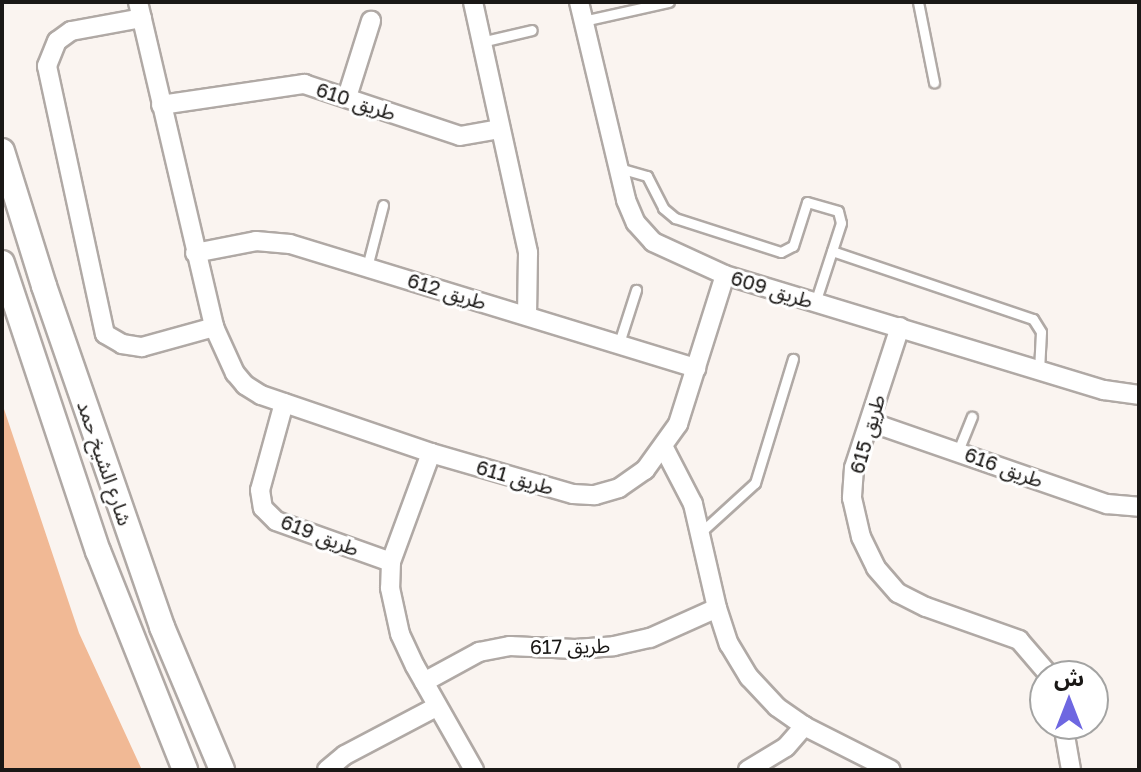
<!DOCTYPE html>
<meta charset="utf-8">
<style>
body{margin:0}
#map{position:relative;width:1141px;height:772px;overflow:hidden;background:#faf4f0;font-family:"Golos Text","Noto Sans Arabic",sans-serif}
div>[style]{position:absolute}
.green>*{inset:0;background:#f1b995}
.roads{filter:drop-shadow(2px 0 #b0a9a5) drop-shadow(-2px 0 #b0a9a5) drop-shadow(0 2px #b0a9a5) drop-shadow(0 -2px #b0a9a5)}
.lane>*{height:9px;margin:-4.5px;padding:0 4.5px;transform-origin:4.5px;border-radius:4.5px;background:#fff}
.street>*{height:18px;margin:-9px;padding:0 9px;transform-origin:9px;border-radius:9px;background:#fff}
.secondary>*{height:24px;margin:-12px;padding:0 12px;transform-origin:12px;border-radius:12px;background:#fff}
span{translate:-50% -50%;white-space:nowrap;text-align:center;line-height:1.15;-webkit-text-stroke:6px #fff;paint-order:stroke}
.street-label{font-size:20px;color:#1a1816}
.frame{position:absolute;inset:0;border:4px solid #1a1816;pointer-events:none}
.north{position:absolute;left:1029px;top:660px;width:80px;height:80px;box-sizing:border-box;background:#fff;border:2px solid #a3a3a2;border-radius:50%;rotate:0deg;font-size:22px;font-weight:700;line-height:32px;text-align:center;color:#1a1816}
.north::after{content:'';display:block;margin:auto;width:28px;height:36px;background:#6e67e1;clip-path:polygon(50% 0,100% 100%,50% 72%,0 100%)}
</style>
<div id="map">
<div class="green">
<div style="clip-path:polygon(2px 403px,79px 633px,142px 770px,2px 770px)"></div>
</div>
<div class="roads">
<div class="lane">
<div style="left:918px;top:2px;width:82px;rotate:78.7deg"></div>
<div style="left:583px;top:21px;width:88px;rotate:-12.5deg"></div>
<div style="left:481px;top:42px;width:52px;rotate:-13.2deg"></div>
<div style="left:619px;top:168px;width:29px;rotate:16deg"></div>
<div style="left:647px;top:176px;width:36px;rotate:63deg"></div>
<div style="left:663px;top:208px;width:16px;rotate:40deg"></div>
<div style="left:675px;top:218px;width:111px;rotate:17.8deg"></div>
<div style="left:781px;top:252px;width:13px;rotate:-27deg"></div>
<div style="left:793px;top:246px;width:46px;rotate:-72.3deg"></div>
<div style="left:807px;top:202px;width:32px;rotate:16deg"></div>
<div style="left:838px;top:211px;width:12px;rotate:76deg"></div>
<div style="left:841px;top:223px;width:84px;rotate:108deg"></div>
<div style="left:832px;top:251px;width:212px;rotate:18.7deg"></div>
<div style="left:1033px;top:319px;width:15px;rotate:58deg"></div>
<div style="left:1041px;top:332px;width:37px;rotate:93deg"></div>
<div style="left:367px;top:267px;width:64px;rotate:-75.5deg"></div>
<div style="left:619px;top:343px;width:56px;rotate:-72.2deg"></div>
<div style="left:958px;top:451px;width:37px;rotate:-68deg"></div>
<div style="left:700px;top:533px;width:74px;rotate:-42.3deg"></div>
<div style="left:755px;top:483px;width:130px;rotate:-73deg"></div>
</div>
<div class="street">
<div style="left:138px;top:2px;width:334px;rotate:76.8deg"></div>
<div style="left:214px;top:327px;width:51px;rotate:65.5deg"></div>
<div style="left:235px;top:373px;width:16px;rotate:50deg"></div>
<div style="left:245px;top:385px;width:19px;rotate:32deg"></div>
<div style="left:261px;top:395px;width:180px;rotate:18.8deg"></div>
<div style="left:431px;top:453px;width:148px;rotate:16.1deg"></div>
<div style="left:573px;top:494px;width:22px;rotate:3deg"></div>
<div style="left:595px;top:495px;width:25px;rotate:-16deg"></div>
<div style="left:619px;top:488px;width:32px;rotate:-35deg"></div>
<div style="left:645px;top:470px;width:57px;rotate:-54.3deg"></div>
<div style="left:678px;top:424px;width:156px;rotate:-72.5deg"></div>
<div style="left:473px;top:2px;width:257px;rotate:77.6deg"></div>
<div style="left:528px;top:253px;width:61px;rotate:90.9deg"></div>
<div style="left:579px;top:2px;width:204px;rotate:76.6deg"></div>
<div style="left:626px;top:200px;width:25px;rotate:67deg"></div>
<div style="left:636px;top:223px;width:25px;rotate:48deg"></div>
<div style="left:653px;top:242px;width:79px;rotate:24.6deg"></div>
<div style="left:725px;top:275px;width:396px;rotate:16.9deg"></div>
<div style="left:1104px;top:390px;width:35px;rotate:8deg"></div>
<div style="left:142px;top:18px;width:72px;rotate:169.6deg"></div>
<div style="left:71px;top:31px;width:17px;rotate:144deg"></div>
<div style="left:57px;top:41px;width:27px;rotate:112deg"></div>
<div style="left:47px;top:66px;width:274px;rotate:77.8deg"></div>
<div style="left:105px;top:334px;width:20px;rotate:30deg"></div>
<div style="left:122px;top:344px;width:20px;rotate:9deg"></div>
<div style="left:142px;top:347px;width:75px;rotate:-15.5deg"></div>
<div style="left:347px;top:97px;width:80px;rotate:-72.5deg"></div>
<div style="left:161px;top:105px;width:145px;rotate:-8.4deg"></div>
<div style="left:304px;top:84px;width:164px;rotate:18.4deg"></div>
<div style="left:460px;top:136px;width:41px;rotate:-9.9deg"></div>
<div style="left:195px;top:253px;width:62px;rotate:-11.1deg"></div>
<div style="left:256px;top:241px;width:34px;rotate:5deg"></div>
<div style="left:290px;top:244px;width:425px;rotate:17deg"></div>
<div style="left:900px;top:327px;width:148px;rotate:108.1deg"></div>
<div style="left:854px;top:468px;width:30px;rotate:94deg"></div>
<div style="left:852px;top:498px;width:40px;rotate:77deg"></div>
<div style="left:861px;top:537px;width:34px;rotate:64deg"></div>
<div style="left:876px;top:568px;width:33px;rotate:49deg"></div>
<div style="left:898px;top:593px;width:31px;rotate:27deg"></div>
<div style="left:926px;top:607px;width:99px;rotate:19.5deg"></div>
<div style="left:1019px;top:640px;width:48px;rotate:49.3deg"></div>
<div style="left:284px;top:403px;width:90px;rotate:105.4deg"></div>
<div style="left:260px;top:490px;width:18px;rotate:81deg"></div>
<div style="left:263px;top:508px;width:18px;rotate:45deg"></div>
<div style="left:276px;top:521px;width:122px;rotate:19.6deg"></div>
<div style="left:870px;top:422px;width:251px;rotate:19.1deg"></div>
<div style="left:1107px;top:504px;width:32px;rotate:5deg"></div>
<div style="left:664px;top:448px;width:63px;rotate:62.6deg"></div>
<div style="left:693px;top:504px;width:107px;rotate:77deg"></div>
<div style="left:717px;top:608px;width:38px;rotate:72deg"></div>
<div style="left:729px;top:644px;width:39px;rotate:59deg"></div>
<div style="left:749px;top:677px;width:41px;rotate:47deg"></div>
<div style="left:777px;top:707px;width:33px;rotate:35deg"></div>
<div style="left:804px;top:726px;width:97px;rotate:26.8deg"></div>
<div style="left:431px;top:453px;width:116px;rotate:110.2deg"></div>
<div style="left:391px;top:562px;width:26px;rotate:92deg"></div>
<div style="left:390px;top:588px;width:47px;rotate:77.7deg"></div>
<div style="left:400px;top:634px;width:35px;rotate:65deg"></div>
<div style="left:415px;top:666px;width:120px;rotate:60.4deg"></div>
<div style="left:424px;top:682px;width:63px;rotate:-28.6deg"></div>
<div style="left:479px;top:652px;width:32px;rotate:-11deg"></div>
<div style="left:510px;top:646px;width:65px;rotate:2.6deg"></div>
<div style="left:575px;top:649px;width:39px;rotate:-4deg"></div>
<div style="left:614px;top:646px;width:37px;rotate:-13deg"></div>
<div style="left:650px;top:638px;width:73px;rotate:-24.1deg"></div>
<div style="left:1063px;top:724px;width:47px;rotate:80.1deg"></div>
<div style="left:327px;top:770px;width:23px;rotate:-40deg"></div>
<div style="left:345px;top:755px;width:103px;rotate:-27.8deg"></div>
<div style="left:748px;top:770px;width:44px;rotate:-31.2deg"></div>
<div style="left:786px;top:747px;width:28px;rotate:-49deg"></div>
</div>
<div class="secondary">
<div style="left:2px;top:151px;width:141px;rotate:72.7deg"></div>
<div style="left:44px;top:286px;width:361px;rotate:70.9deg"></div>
<div style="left:162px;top:627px;width:155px;rotate:67.2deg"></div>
<div style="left:2px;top:263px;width:304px;rotate:71.6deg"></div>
<div style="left:98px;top:551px;width:236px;rotate:68.3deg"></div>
</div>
</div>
<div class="street-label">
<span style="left:356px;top:101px;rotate:18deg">طريق 610</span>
<span style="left:772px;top:289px;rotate:17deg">طريق 609</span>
<span style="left:447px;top:291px;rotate:17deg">طريق 612</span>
<span style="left:867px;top:434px;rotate:-74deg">طريق 615</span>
<span style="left:105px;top:463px;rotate:71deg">شارع الشيخ حمد</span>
<span style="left:1004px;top:467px;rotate:20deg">طريق 616</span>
<span style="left:515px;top:477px;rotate:16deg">طريق 611</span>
<span style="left:320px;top:535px;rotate:21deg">طريق 619</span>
<span style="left:570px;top:646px;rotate:-1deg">طريق 617</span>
</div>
<div class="frame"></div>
<div class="north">ش</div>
</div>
